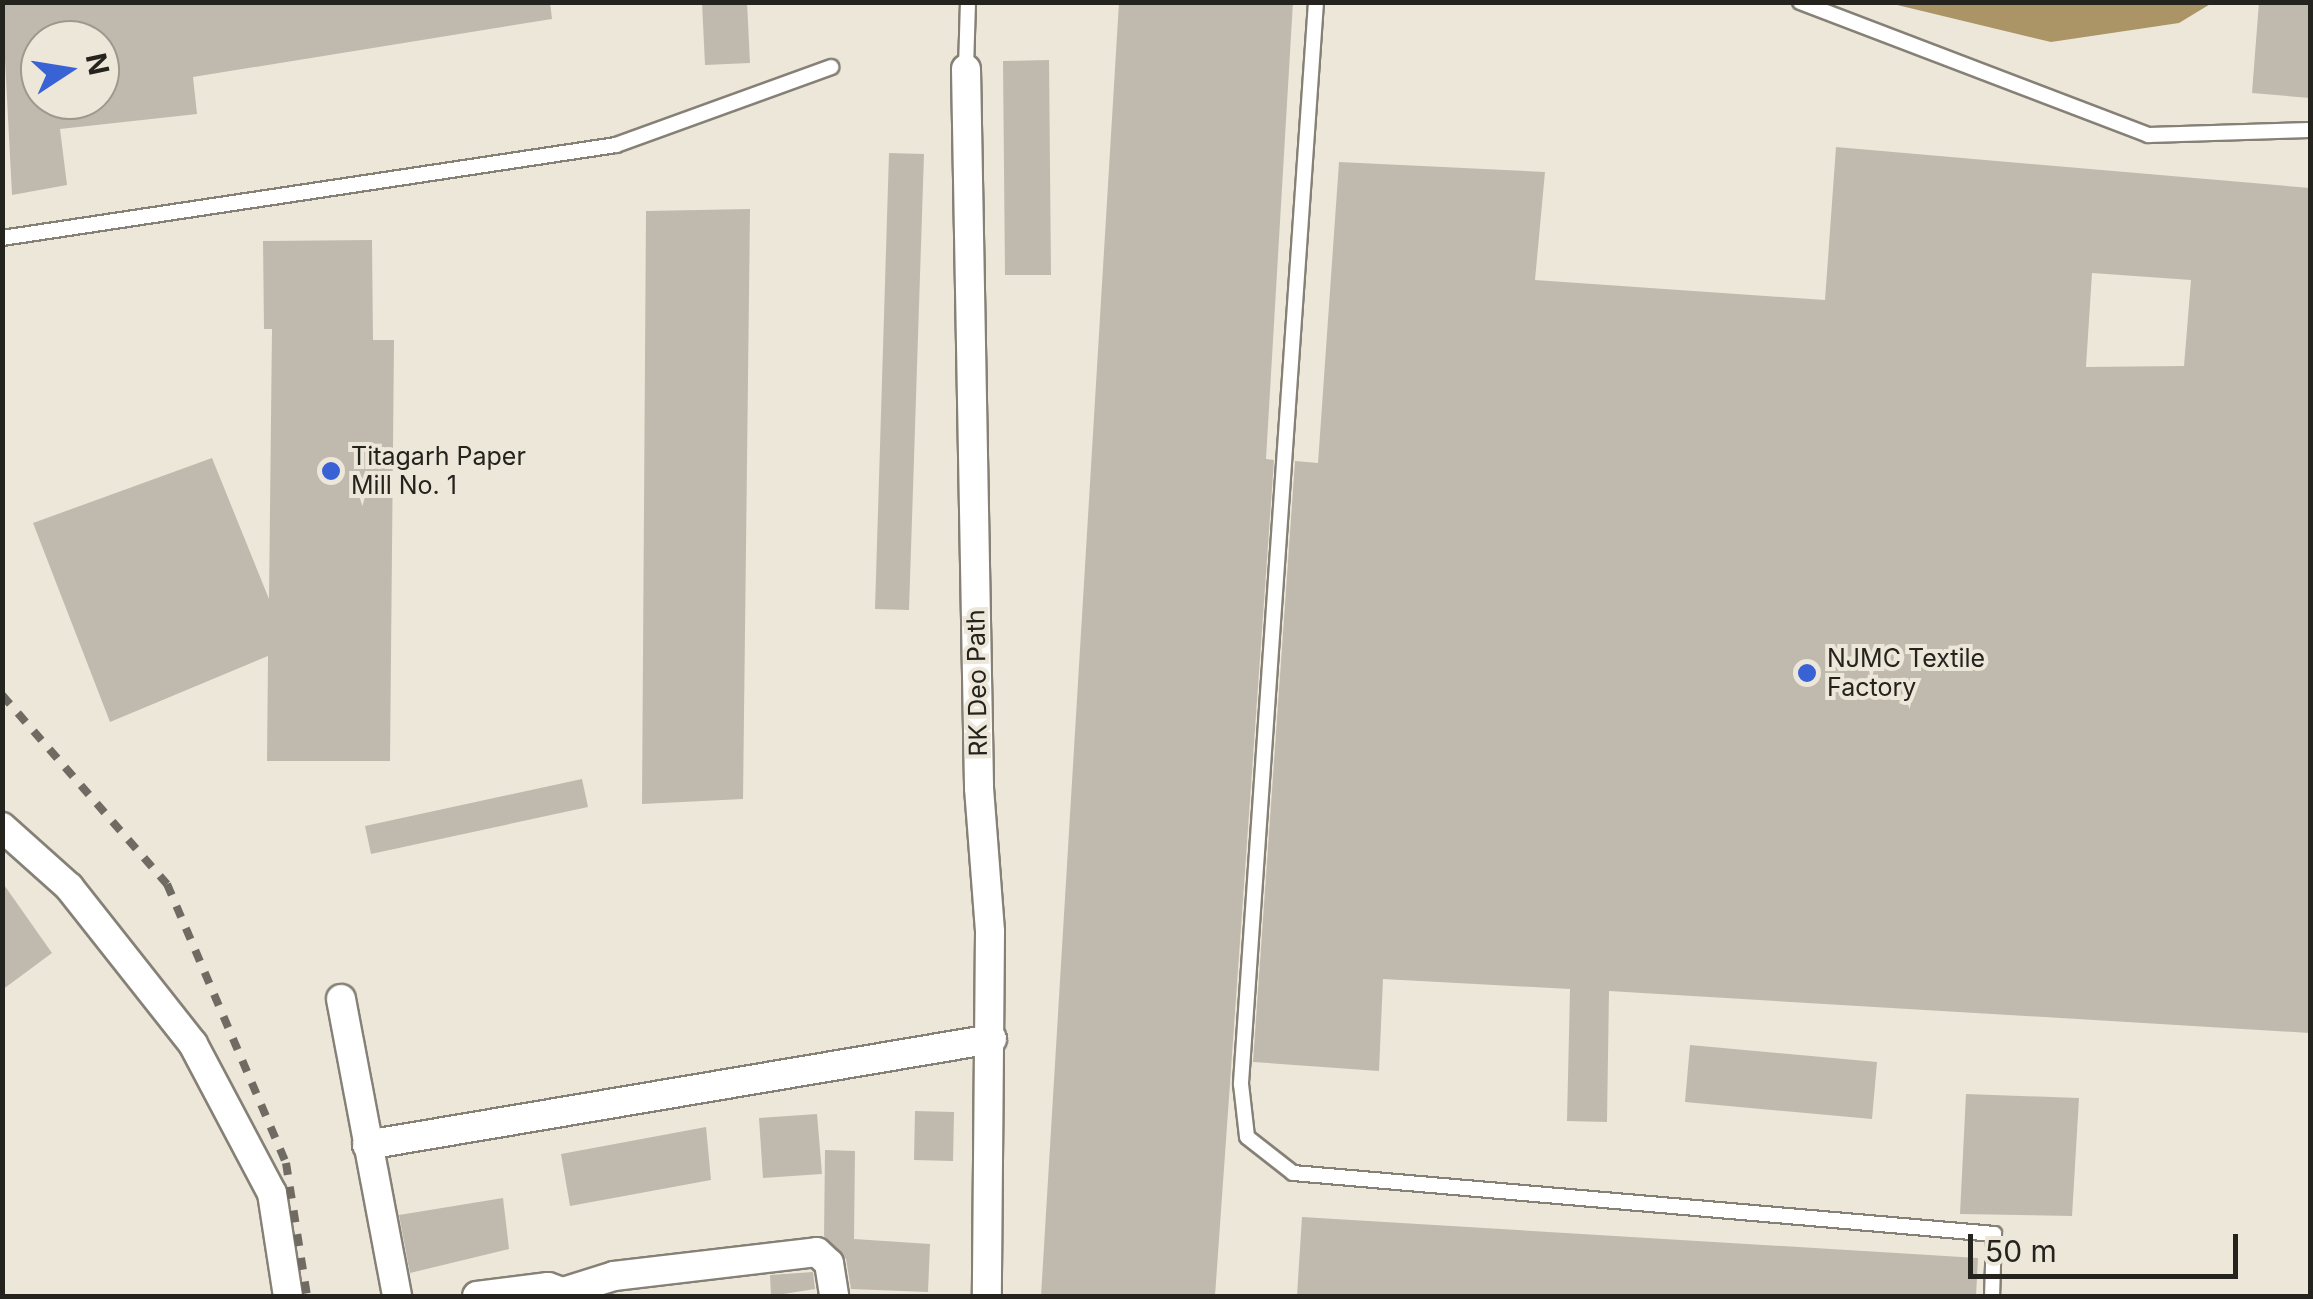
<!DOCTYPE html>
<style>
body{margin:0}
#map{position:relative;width:2313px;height:1299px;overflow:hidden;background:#ede7da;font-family:Inter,sans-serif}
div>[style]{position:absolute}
.water>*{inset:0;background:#ab9465}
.building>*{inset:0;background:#c0baae}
.roads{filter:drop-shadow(2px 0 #868176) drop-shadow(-2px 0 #868176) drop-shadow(0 2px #868176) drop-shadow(0 -2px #868176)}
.service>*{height:14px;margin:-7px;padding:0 7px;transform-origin:7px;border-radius:7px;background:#fff}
.minor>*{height:28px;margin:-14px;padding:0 14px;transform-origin:14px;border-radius:14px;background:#fff}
.rail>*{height:8px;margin-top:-4px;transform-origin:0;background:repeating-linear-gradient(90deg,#6f6b63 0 12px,transparent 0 24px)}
.dots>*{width:28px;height:28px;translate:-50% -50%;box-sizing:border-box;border:5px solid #ede7da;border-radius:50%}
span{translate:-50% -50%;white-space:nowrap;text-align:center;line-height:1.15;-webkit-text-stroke:8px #ede7da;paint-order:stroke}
.poi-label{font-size:25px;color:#25231e}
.left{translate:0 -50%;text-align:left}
.street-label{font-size:25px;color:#25231e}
.frame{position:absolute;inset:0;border:5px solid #25231e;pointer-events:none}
.north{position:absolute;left:20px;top:20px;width:100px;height:100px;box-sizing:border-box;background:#ede7da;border:2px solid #9d998f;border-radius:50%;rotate:78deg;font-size:28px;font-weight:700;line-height:40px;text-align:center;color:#25231e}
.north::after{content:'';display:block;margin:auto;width:35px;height:45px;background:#3963d4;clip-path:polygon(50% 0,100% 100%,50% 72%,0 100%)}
.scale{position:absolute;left:1968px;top:1234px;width:270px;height:45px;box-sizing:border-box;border:5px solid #25231e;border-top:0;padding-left:12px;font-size:30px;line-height:35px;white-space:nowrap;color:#25231e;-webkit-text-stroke:8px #ede7da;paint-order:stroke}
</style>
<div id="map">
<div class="water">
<div style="clip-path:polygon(1889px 3px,2212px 3px,2179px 23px,2051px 42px)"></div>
</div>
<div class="building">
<div style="clip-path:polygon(evenodd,2px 2px,550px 2px,552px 19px,193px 77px,197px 114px,60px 129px,67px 185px,12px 195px,2px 2px,40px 40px,100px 40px,100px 100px,40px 100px,40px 40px)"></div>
<div style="clip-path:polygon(702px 2px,747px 2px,750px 63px,705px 65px)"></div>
<div style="clip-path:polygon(1119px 2px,1293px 2px,1266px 459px,1274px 460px,1215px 1296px,1041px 1296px)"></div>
<div style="clip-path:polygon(2259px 2px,2310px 2px,2310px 98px,2252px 93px)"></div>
<div style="clip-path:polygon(1049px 60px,1051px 275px,1005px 275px,1003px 61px)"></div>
<div style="clip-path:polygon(evenodd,1836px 147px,2310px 188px,2310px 1033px,1609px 991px,1607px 1122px,1567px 1121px,1570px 989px,1383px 979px,1379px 1071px,1253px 1062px,1295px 461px,1318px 463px,1339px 162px,1545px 172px,1535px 280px,1825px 300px,1836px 147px,2092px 273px,2191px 280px,2184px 366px,2086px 367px,2092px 273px)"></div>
<div style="clip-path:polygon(889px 153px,924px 154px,909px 610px,875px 609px)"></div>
<div style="clip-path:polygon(750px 209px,743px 799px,642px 804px,646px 211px)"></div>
<div style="clip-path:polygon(372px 240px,373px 340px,394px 340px,390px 761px,267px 761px,268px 656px,110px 722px,33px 523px,212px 458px,269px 599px,272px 329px,264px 329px,263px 241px)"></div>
<div style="clip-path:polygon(582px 779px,588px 807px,371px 854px,365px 826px)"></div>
<div style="clip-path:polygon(2px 882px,52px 953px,2px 990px)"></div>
<div style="clip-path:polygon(1690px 1045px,1877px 1062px,1872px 1119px,1685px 1102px)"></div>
<div style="clip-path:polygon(1966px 1094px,2079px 1098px,2072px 1216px,1960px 1214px)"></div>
<div style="clip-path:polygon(915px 1111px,954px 1112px,953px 1161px,914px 1160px)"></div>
<div style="clip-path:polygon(817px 1114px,822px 1174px,763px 1178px,759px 1118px)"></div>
<div style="clip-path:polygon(706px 1127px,711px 1180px,570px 1206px,561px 1154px)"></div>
<div style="clip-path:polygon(825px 1150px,855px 1151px,854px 1239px,930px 1244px,928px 1292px,851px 1289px,846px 1259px,824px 1236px)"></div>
<div style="clip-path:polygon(503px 1198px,509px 1249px,410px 1273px,399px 1215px)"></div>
<div style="clip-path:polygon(1302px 1217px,1978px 1258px,1976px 1296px,1297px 1296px)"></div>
<div style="clip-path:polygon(813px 1272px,815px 1289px,771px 1296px,770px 1275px)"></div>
</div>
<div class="roads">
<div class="service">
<div style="left:1316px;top:2px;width:1085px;rotate:93.97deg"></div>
<div style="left:1241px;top:1084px;width:53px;rotate:83.5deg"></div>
<div style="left:1247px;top:1137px;width:58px;rotate:38deg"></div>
<div style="left:1293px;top:1173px;width:704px;rotate:4.97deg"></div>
<div style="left:1994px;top:1234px;width:62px;rotate:91.8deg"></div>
<div style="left:1800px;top:2px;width:373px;rotate:20.9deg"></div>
<div style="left:2148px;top:135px;width:162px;rotate:-1.8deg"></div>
<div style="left:966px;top:69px;width:67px;rotate:-88.3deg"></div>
<div style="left:2px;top:238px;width:621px;rotate:-8.61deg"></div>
<div style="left:616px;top:145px;width:229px;rotate:-19.9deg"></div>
</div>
<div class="minor">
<div style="left:966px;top:69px;width:719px;rotate:88.96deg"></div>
<div style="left:979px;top:788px;width:144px;rotate:85.6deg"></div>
<div style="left:990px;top:932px;width:364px;rotate:90.5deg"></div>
<div style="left:2px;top:827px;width:90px;rotate:41.8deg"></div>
<div style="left:69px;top:887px;width:200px;rotate:51.7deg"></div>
<div style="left:193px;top:1044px;width:169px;rotate:62.1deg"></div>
<div style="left:272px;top:1193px;width:104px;rotate:81.2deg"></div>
<div style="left:341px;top:999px;width:302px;rotate:79.3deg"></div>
<div style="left:367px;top:1145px;width:634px;rotate:-9.63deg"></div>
<div style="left:566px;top:1291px;width:50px;rotate:-17.4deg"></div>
<div style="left:614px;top:1276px;width:204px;rotate:-6.7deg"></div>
<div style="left:817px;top:1252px;width:16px;rotate:43deg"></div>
<div style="left:829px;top:1263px;width:33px;rotate:81deg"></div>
<div style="left:477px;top:1296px;width:72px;rotate:-7.2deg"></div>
<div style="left:548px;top:1287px;width:27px;rotate:20deg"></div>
</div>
</div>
<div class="rail">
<div style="left:2px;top:695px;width:251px;rotate:48.9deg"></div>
<div style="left:167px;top:884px;width:303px;rotate:66.9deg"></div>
<div style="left:286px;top:1163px;width:135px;rotate:81deg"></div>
</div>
<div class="dots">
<div style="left:331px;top:471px;background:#3963d4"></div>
<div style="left:1807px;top:673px;background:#3963d4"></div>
</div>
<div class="poi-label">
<span class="left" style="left:351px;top:471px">Titagarh Paper<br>Mill No. 1</span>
<span class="left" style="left:1827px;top:673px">NJMC Textile<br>Factory</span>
</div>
<div class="street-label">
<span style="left:977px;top:683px;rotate:-91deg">RK Deo Path</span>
</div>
<div class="frame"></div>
<div class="north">N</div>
<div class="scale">50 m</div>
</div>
